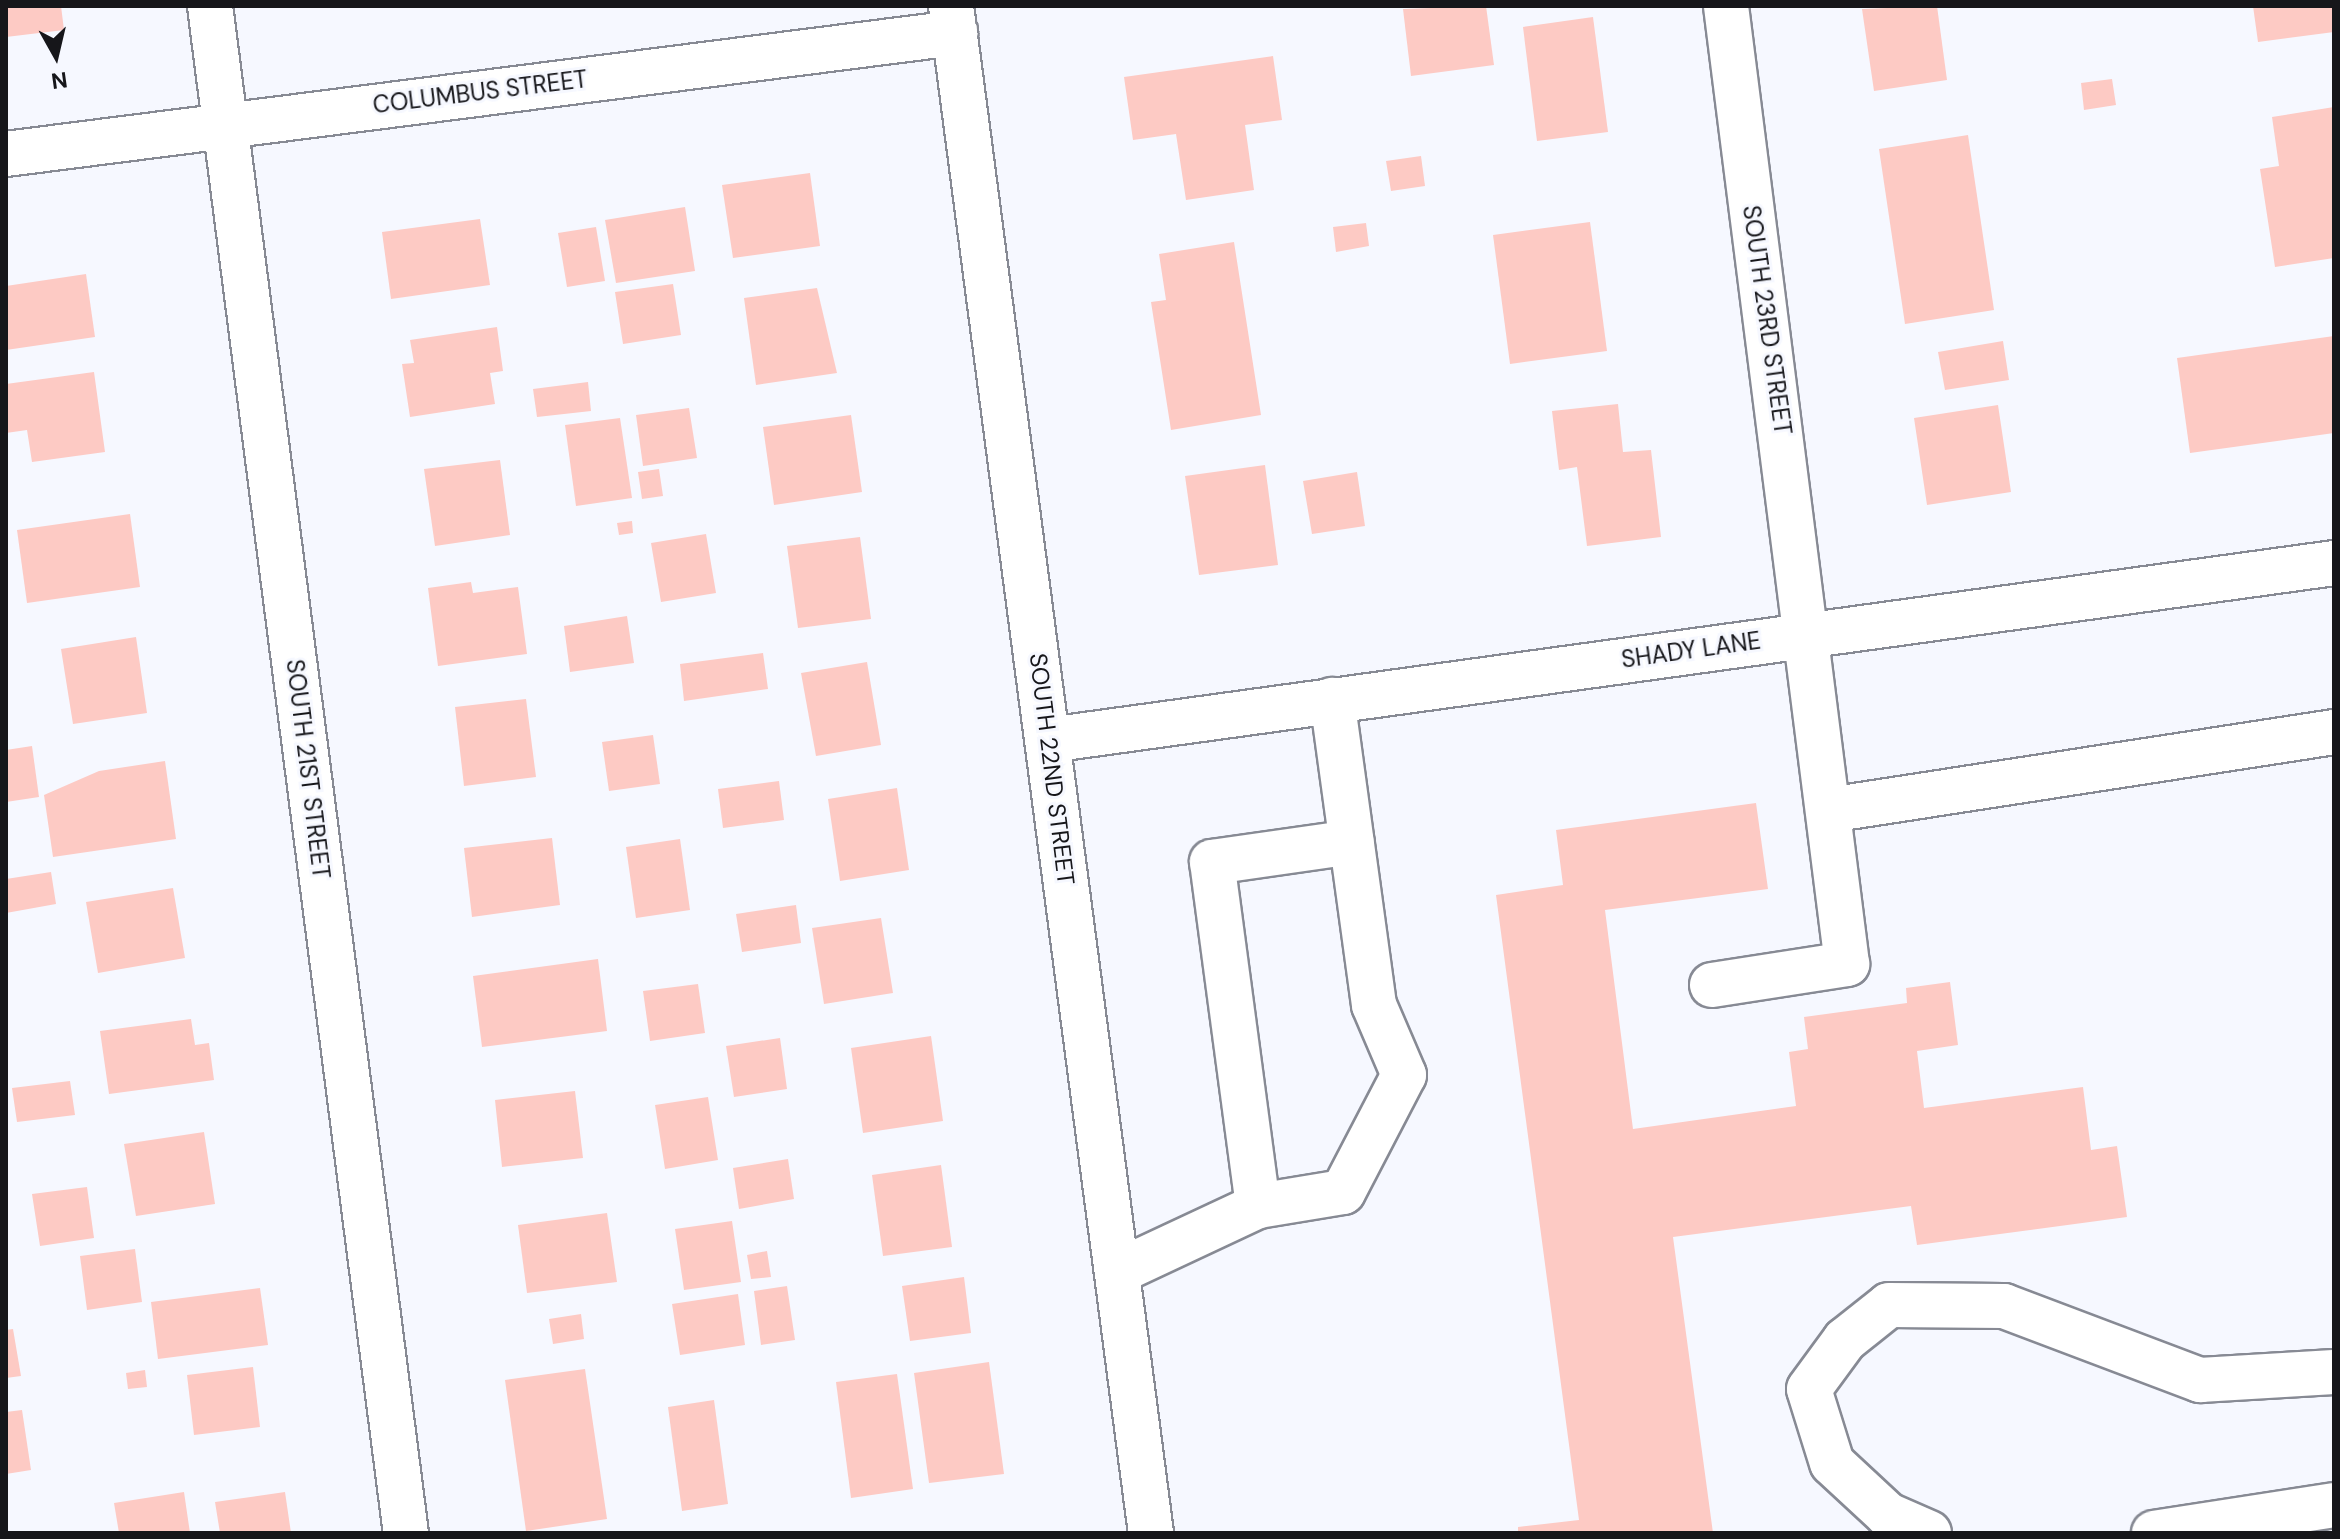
<!DOCTYPE html>
<style>
body{margin:0}
#map{position:relative;width:2340px;height:1539px;overflow:hidden;background:#f6f8ff;font-family:"DM Sans",sans-serif}
div>[style]{position:absolute}
.building>*{inset:0;background:#fdcac4}
.roads{filter:drop-shadow(2px 0 #878a94) drop-shadow(-2px 0 #878a94) drop-shadow(0 2px #878a94) drop-shadow(0 -2px #878a94)}
.minor>*{height:44px;margin:-22px;padding:0 22px;transform-origin:22px;border-radius:22px;background:#fff}
span{translate:-50% -50%;white-space:nowrap;text-align:center;line-height:1.15;-webkit-text-stroke:6px #f6f8ff;paint-order:stroke}
.street-label{font-size:24px;color:#16161a}
.frame{position:absolute;inset:0;border:8px solid #16161a;pointer-events:none}
.north{position:absolute;left:16px;top:16px;width:80px;height:80px;-webkit-text-stroke:6px #f6f8ff;paint-order:stroke;rotate:172deg;font-size:22px;font-weight:700;line-height:32px;text-align:center;color:#16161a}
.north::after{content:'';display:block;margin:auto;width:28px;height:36px;background:#16161a;clip-path:polygon(50% 0,100% 100%,50% 72%,0 100%)}
</style>
<div id="map">
<div class="building">
<div style="clip-path:polygon(6px 6px,61px 6px,64px 30px,6px 37px)"></div>
<div style="clip-path:polygon(1486px 6px,1494px 65px,1411px 76px,1403px 9px)"></div>
<div style="clip-path:polygon(1937px 6px,1947px 80px,1874px 91px,1862px 9px)"></div>
<div style="clip-path:polygon(2253px 6px,2333px 6px,2334px 32px,2258px 42px)"></div>
<div style="clip-path:polygon(1593px 17px,1608px 132px,1537px 141px,1523px 27px)"></div>
<div style="clip-path:polygon(1273px 56px,1282px 120px,1245px 125px,1254px 190px,1186px 200px,1176px 134px,1133px 140px,1124px 77px)"></div>
<div style="clip-path:polygon(2112px 79px,2116px 105px,2084px 110px,2081px 83px)"></div>
<div style="clip-path:polygon(2334px 107px,2334px 258px,2275px 267px,2260px 169px,2279px 166px,2272px 117px)"></div>
<div style="clip-path:polygon(1968px 135px,1994px 310px,1905px 324px,1879px 149px)"></div>
<div style="clip-path:polygon(1421px 156px,1425px 186px,1391px 191px,1386px 161px)"></div>
<div style="clip-path:polygon(810px 173px,820px 246px,733px 258px,722px 185px)"></div>
<div style="clip-path:polygon(685px 207px,695px 271px,616px 283px,605px 220px)"></div>
<div style="clip-path:polygon(480px 219px,490px 285px,391px 299px,382px 232px)"></div>
<div style="clip-path:polygon(1590px 222px,1607px 351px,1510px 364px,1493px 235px)"></div>
<div style="clip-path:polygon(1366px 223px,1369px 246px,1336px 252px,1333px 227px)"></div>
<div style="clip-path:polygon(596px 227px,605px 281px,567px 287px,558px 233px)"></div>
<div style="clip-path:polygon(1234px 242px,1261px 415px,1171px 430px,1151px 302px,1166px 300px,1159px 254px)"></div>
<div style="clip-path:polygon(86px 274px,95px 337px,6px 350px,6px 286px)"></div>
<div style="clip-path:polygon(673px 284px,681px 335px,623px 344px,615px 292px)"></div>
<div style="clip-path:polygon(817px 288px,837px 373px,756px 385px,744px 298px)"></div>
<div style="clip-path:polygon(497px 327px,503px 371px,490px 373px,495px 404px,410px 417px,402px 364px,414px 363px,410px 340px)"></div>
<div style="clip-path:polygon(2334px 336px,2334px 433px,2190px 453px,2177px 358px)"></div>
<div style="clip-path:polygon(2003px 341px,2009px 380px,1945px 390px,1938px 352px)"></div>
<div style="clip-path:polygon(94px 372px,105px 452px,32px 462px,27px 430px,6px 433px,6px 384px)"></div>
<div style="clip-path:polygon(588px 382px,591px 411px,537px 417px,533px 389px)"></div>
<div style="clip-path:polygon(1618px 404px,1623px 452px,1651px 450px,1661px 537px,1587px 546px,1577px 467px,1559px 470px,1552px 411px)"></div>
<div style="clip-path:polygon(1998px 405px,2011px 492px,1927px 505px,1914px 418px)"></div>
<div style="clip-path:polygon(689px 408px,697px 458px,643px 466px,636px 415px)"></div>
<div style="clip-path:polygon(851px 415px,862px 492px,774px 505px,763px 427px)"></div>
<div style="clip-path:polygon(620px 418px,632px 498px,576px 506px,565px 425px)"></div>
<div style="clip-path:polygon(500px 460px,510px 535px,435px 546px,424px 469px)"></div>
<div style="clip-path:polygon(1265px 465px,1278px 565px,1199px 575px,1185px 476px)"></div>
<div style="clip-path:polygon(659px 469px,663px 496px,642px 499px,638px 472px)"></div>
<div style="clip-path:polygon(1357px 472px,1365px 526px,1312px 534px,1303px 481px)"></div>
<div style="clip-path:polygon(130px 514px,140px 587px,27px 603px,17px 530px)"></div>
<div style="clip-path:polygon(632px 521px,633px 533px,619px 535px,617px 523px)"></div>
<div style="clip-path:polygon(706px 534px,716px 593px,661px 602px,651px 543px)"></div>
<div style="clip-path:polygon(860px 537px,871px 619px,798px 628px,787px 546px)"></div>
<div style="clip-path:polygon(471px 582px,473px 593px,518px 587px,527px 654px,438px 666px,428px 588px)"></div>
<div style="clip-path:polygon(627px 616px,634px 663px,570px 672px,564px 626px)"></div>
<div style="clip-path:polygon(136px 637px,147px 713px,73px 724px,61px 649px)"></div>
<div style="clip-path:polygon(763px 653px,768px 689px,684px 701px,680px 664px)"></div>
<div style="clip-path:polygon(867px 662px,881px 745px,816px 756px,801px 673px)"></div>
<div style="clip-path:polygon(526px 699px,536px 777px,464px 786px,455px 707px)"></div>
<div style="clip-path:polygon(653px 735px,660px 784px,609px 791px,602px 742px)"></div>
<div style="clip-path:polygon(32px 746px,39px 797px,6px 802px,6px 750px)"></div>
<div style="clip-path:polygon(165px 761px,176px 839px,53px 857px,44px 795px,99px 771px)"></div>
<div style="clip-path:polygon(779px 781px,784px 820px,723px 828px,718px 789px)"></div>
<div style="clip-path:polygon(897px 788px,909px 870px,840px 881px,828px 799px)"></div>
<div style="clip-path:polygon(1756px 803px,1768px 889px,1605px 910px,1633px 1129px,1796px 1106px,1789px 1052px,1808px 1049px,1804px 1017px,1907px 1003px,1906px 988px,1950px 982px,1958px 1045px,1917px 1051px,1924px 1108px,2083px 1087px,2091px 1150px,2117px 1146px,2127px 1217px,1917px 1245px,1911px 1206px,1673px 1237px,1713px 1533px,1518px 1533px,1518px 1527px,1579px 1520px,1496px 895px,1563px 885px,1556px 830px)"></div>
<div style="clip-path:polygon(552px 838px,560px 905px,472px 917px,464px 848px)"></div>
<div style="clip-path:polygon(680px 839px,690px 910px,636px 918px,626px 847px)"></div>
<div style="clip-path:polygon(51px 872px,56px 904px,6px 913px,6px 879px)"></div>
<div style="clip-path:polygon(173px 888px,185px 958px,98px 973px,86px 902px)"></div>
<div style="clip-path:polygon(796px 905px,801px 943px,742px 952px,736px 914px)"></div>
<div style="clip-path:polygon(881px 918px,893px 993px,824px 1004px,812px 928px)"></div>
<div style="clip-path:polygon(598px 959px,607px 1031px,482px 1047px,473px 976px)"></div>
<div style="clip-path:polygon(698px 984px,705px 1033px,650px 1041px,643px 991px)"></div>
<div style="clip-path:polygon(191px 1019px,195px 1045px,209px 1043px,214px 1080px,109px 1094px,100px 1031px)"></div>
<div style="clip-path:polygon(931px 1036px,943px 1121px,863px 1133px,851px 1048px)"></div>
<div style="clip-path:polygon(780px 1038px,787px 1089px,734px 1097px,726px 1046px)"></div>
<div style="clip-path:polygon(70px 1081px,75px 1115px,17px 1122px,12px 1088px)"></div>
<div style="clip-path:polygon(575px 1091px,583px 1158px,502px 1167px,495px 1100px)"></div>
<div style="clip-path:polygon(708px 1097px,718px 1160px,665px 1169px,655px 1105px)"></div>
<div style="clip-path:polygon(204px 1132px,215px 1204px,136px 1216px,124px 1144px)"></div>
<div style="clip-path:polygon(788px 1159px,794px 1199px,739px 1209px,733px 1168px)"></div>
<div style="clip-path:polygon(941px 1165px,952px 1247px,883px 1256px,872px 1175px)"></div>
<div style="clip-path:polygon(87px 1187px,94px 1238px,40px 1246px,32px 1194px)"></div>
<div style="clip-path:polygon(607px 1213px,617px 1282px,527px 1293px,518px 1225px)"></div>
<div style="clip-path:polygon(732px 1221px,741px 1282px,684px 1290px,675px 1229px)"></div>
<div style="clip-path:polygon(135px 1249px,142px 1302px,87px 1310px,80px 1256px)"></div>
<div style="clip-path:polygon(767px 1251px,771px 1277px,751px 1279px,747px 1255px)"></div>
<div style="clip-path:polygon(964px 1277px,971px 1333px,910px 1341px,902px 1286px)"></div>
<div style="clip-path:polygon(787px 1286px,795px 1340px,761px 1345px,754px 1291px)"></div>
<div style="clip-path:polygon(260px 1288px,268px 1345px,158px 1359px,151px 1302px)"></div>
<div style="clip-path:polygon(738px 1294px,745px 1345px,680px 1355px,672px 1304px)"></div>
<div style="clip-path:polygon(581px 1314px,584px 1339px,553px 1344px,549px 1319px)"></div>
<div style="clip-path:polygon(13px 1329px,21px 1376px,6px 1378px,6px 1330px)"></div>
<div style="clip-path:polygon(989px 1362px,1004px 1474px,929px 1483px,914px 1373px)"></div>
<div style="clip-path:polygon(253px 1367px,260px 1427px,194px 1435px,187px 1375px)"></div>
<div style="clip-path:polygon(585px 1369px,607px 1519px,526px 1531px,505px 1380px)"></div>
<div style="clip-path:polygon(145px 1370px,147px 1387px,128px 1389px,126px 1373px)"></div>
<div style="clip-path:polygon(897px 1374px,913px 1489px,851px 1498px,836px 1382px)"></div>
<div style="clip-path:polygon(714px 1400px,728px 1504px,682px 1511px,668px 1407px)"></div>
<div style="clip-path:polygon(22px 1410px,31px 1470px,6px 1474px,6px 1412px)"></div>
<div style="clip-path:polygon(184px 1492px,190px 1533px,119px 1533px,114px 1503px)"></div>
<div style="clip-path:polygon(285px 1492px,291px 1533px,220px 1533px,215px 1502px)"></div>
</div>
<div class="roads">
<div class="minor">
<div style="left:210px;top:6px;width:1540px;rotate:82.69deg"></div>
<div style="left:951px;top:6px;width:1540px;rotate:82.54deg"></div>
<div style="left:6px;top:154px;width:957px;rotate:-7.27deg"></div>
<div style="left:1049px;top:740px;width:1297px;rotate:-7.84deg"></div>
<div style="left:1829px;top:810px;width:511px;rotate:-8.78deg"></div>
<div style="left:1712px;top:985px;width:137px;rotate:-8.8deg"></div>
<div style="left:1847px;top:964px;width:966px;rotate:-97.2deg"></div>
<div style="left:1258px;top:1206px;width:347px;rotate:-97.6deg"></div>
<div style="left:1212px;top:862px;width:141px;rotate:-8.1deg"></div>
<div style="left:1117px;top:1272px;width:156px;rotate:-25.1deg"></div>
<div style="left:1258px;top:1206px;width:86px;rotate:-9.4deg"></div>
<div style="left:1343px;top:1192px;width:132px;rotate:-62.5deg"></div>
<div style="left:1404px;top:1075px;width:76px;rotate:-113.2deg"></div>
<div style="left:1374px;top:1005px;width:308px;rotate:-97.8deg"></div>
<div style="left:1929px;top:1533px;width:45px;rotate:-156.3deg"></div>
<div style="left:1888px;top:1515px;width:76px;rotate:-137.1deg"></div>
<div style="left:1832px;top:1463px;width:77px;rotate:-107.3deg"></div>
<div style="left:1809px;top:1389px;width:61px;rotate:-53.7deg"></div>
<div style="left:1845px;top:1340px;width:56px;rotate:-38.5deg"></div>
<div style="left:1889px;top:1305px;width:115px;rotate:0.5deg"></div>
<div style="left:2004px;top:1306px;width:210px;rotate:20.7deg"></div>
<div style="left:2200px;top:1380px;width:134px;rotate:-3.4deg"></div>
<div style="left:2154px;top:1533px;width:182px;rotate:-8.8deg"></div>
</div>
</div>
<div class="street-label">
<span style="left:480px;top:92px;rotate:-7deg">COLUMBUS STREET</span>
<span style="left:1767px;top:320px;rotate:82deg">SOUTH 23RD STREET</span>
<span style="left:1691px;top:650px;rotate:-8deg">SHADY LANE</span>
<span style="left:308px;top:769px;rotate:83deg">SOUTH 21ST STREET</span>
<span style="left:1052px;top:769px;rotate:83deg">SOUTH 22ND STREET</span>
</div>
<div class="frame"></div>
<div class="north">N</div>
</div>
